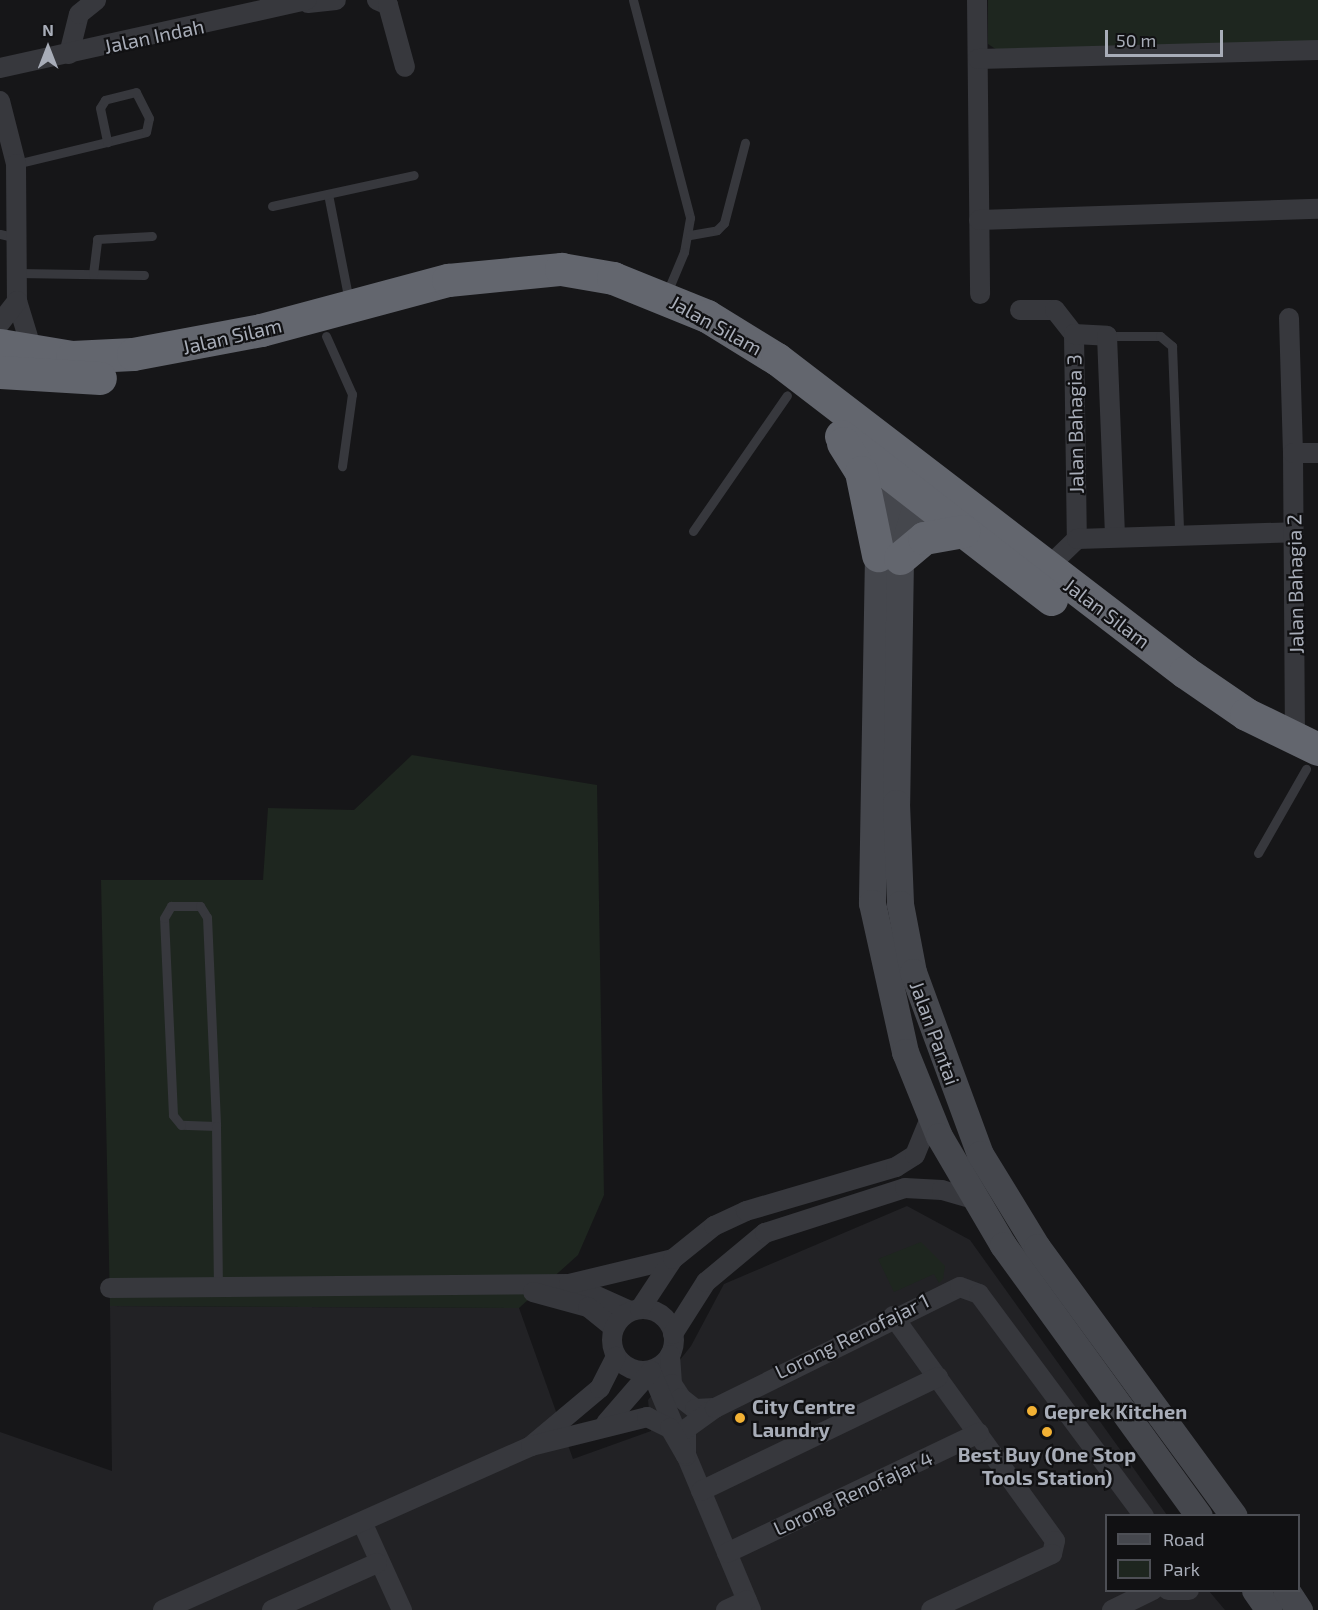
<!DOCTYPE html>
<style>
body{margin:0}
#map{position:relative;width:1318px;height:1610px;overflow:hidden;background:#161618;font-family:"Exo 2",sans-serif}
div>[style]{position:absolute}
.built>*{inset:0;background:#222225}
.green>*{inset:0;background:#1e261f}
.lane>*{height:9px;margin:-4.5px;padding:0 4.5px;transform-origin:4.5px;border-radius:4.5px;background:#37383d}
.street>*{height:20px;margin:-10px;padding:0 10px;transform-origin:10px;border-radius:10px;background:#37383d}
.street>.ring{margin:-10px;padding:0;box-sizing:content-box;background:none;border:20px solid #37383d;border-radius:50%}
.secondary>*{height:27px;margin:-13.5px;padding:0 13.5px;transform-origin:13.5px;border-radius:13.5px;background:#45474d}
.highway>*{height:33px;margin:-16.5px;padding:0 16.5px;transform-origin:16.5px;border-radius:16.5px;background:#63666e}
.dots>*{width:16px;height:16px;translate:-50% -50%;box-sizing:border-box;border:3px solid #111113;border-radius:50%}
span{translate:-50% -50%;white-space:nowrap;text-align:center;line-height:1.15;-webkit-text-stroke:4.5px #111113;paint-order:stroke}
.street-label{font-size:20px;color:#a8adb8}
.poi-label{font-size:20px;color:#a8adb8;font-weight:700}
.left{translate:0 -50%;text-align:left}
.legend{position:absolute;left:1105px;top:1514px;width:195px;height:78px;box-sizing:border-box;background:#111113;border:2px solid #4d4f55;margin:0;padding:8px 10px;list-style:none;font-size:18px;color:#a8adb8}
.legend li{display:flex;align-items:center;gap:12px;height:30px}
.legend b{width:30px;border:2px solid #4d4f55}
.north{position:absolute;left:18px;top:18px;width:60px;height:60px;-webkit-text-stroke:4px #111113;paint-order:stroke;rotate:0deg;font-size:16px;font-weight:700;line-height:24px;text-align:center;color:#a8adb8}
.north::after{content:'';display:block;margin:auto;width:21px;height:27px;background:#a8adb8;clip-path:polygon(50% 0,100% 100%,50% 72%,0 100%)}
.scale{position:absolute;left:1105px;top:30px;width:118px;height:27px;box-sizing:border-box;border:3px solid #a8adb8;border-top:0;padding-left:8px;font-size:18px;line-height:21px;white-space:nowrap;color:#a8adb8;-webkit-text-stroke:4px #111113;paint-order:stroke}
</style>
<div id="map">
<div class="built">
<div style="clip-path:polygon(907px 1206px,970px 1240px,1167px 1515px,1106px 1516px,1106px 1590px,1209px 1591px,1225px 1610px,0 1610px,0 1432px,112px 1471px,110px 1306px,519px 1308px,573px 1459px,651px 1431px,648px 1400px,691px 1346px,724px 1284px)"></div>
</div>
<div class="green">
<div style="clip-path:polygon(988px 0,1318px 0,1318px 41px,997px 50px,988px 44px)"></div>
<div style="clip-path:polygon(412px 755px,597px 785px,604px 1195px,578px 1255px,519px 1308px,110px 1306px,101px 880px,263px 880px,268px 808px,354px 810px)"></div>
<div style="clip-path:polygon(921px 1242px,945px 1266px,943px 1279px,939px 1283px,934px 1274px,894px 1292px,878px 1259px)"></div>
</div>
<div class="lane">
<div style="left:633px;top:0;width:225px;rotate:75.3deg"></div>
<div style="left:690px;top:218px;width:35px;rotate:100deg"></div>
<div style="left:684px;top:252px;width:47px;rotate:112.7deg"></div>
<div style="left:16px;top:164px;width:94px;rotate:-13.6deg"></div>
<div style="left:107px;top:142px;width:40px;rotate:-14.4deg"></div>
<div style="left:146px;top:132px;width:14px;rotate:-78deg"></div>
<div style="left:149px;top:118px;width:29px;rotate:-117deg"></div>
<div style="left:136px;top:92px;width:32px;rotate:166deg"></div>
<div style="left:105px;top:100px;width:9px;rotate:122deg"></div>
<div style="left:100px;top:108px;width:35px;rotate:78deg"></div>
<div style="left:328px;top:194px;width:109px;rotate:78.9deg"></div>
<div style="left:272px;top:206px;width:145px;rotate:-12.3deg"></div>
<div style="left:0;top:234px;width:18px;rotate:13deg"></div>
<div style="left:690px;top:235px;width:27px;rotate:-10deg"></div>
<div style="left:717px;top:230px;width:10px;rotate:-45deg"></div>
<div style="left:724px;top:223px;width:83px;rotate:-75.3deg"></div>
<div style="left:18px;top:273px;width:126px;rotate:0.9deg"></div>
<div style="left:93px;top:274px;width:35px;rotate:-83deg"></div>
<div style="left:97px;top:239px;width:55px;rotate:-3.1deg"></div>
<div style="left:326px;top:336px;width:64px;rotate:65.9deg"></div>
<div style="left:352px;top:394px;width:73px;rotate:97.9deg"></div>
<div style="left:1107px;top:336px;width:53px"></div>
<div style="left:1160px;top:336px;width:16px;rotate:40deg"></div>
<div style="left:1172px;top:346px;width:186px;rotate:87.8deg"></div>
<div style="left:693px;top:531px;width:165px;rotate:-55.3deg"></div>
<div style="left:1258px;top:853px;width:97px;rotate:-60.3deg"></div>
<div style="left:216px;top:1126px;width:35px;rotate:-178deg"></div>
<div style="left:181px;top:1125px;width:13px;rotate:-129deg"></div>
<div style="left:173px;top:1115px;width:197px;rotate:-92.6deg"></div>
<div style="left:164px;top:918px;width:14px;rotate:-60deg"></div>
<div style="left:171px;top:906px;width:29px"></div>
<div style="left:200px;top:906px;width:13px;rotate:58deg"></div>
<div style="left:207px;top:917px;width:209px;rotate:87.5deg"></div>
<div style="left:216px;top:1126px;width:163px;rotate:89.3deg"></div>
</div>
<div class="street">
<div style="left:377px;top:0;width:12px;rotate:24deg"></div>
<div style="left:388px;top:5px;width:64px;rotate:74.7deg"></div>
<div style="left:977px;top:0;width:294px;rotate:89.4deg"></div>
<div style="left:308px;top:3px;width:28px;rotate:-6deg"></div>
<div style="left:69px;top:54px;width:41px;rotate:-76deg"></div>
<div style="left:79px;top:14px;width:22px;rotate:-39deg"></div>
<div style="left:978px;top:59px;width:340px;rotate:-1.5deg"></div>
<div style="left:0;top:68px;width:314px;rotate:-12.5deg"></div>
<div style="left:0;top:101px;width:65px;rotate:75.7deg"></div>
<div style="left:16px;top:164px;width:137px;rotate:89.6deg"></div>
<div style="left:17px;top:301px;width:51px;rotate:73deg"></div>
<div style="left:979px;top:220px;width:339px;rotate:-1.9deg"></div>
<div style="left:1020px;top:310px;width:35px"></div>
<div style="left:1055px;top:310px;width:31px;rotate:52deg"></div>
<div style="left:1074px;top:334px;width:205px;rotate:89.2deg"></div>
<div style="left:1077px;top:539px;width:42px;rotate:136deg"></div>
<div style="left:1289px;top:318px;width:135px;rotate:88.3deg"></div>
<div style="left:0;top:323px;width:28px;rotate:-52deg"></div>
<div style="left:1074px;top:334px;width:33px;rotate:3deg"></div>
<div style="left:1107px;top:336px;width:198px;rotate:87.7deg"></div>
<div style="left:1077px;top:539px;width:217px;rotate:-1.8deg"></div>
<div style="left:1295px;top:740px;width:287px;rotate:-90.4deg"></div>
<div style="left:1293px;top:453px;width:25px"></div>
<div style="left:572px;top:1285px;width:64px;rotate:24.1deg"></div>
<div style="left:110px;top:1288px;width:459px;rotate:-0.5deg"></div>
<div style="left:569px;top:1284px;width:107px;rotate:-13.5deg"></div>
<div style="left:533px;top:1292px;width:57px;rotate:15.3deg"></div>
<div style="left:588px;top:1307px;width:33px;rotate:39deg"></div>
<div class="ring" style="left:612px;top:1309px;width:42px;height:42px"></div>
<div style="left:640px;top:1309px;width:60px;rotate:-56.6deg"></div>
<div style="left:673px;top:1259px;width:53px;rotate:-38.8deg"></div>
<div style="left:714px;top:1226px;width:35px;rotate:-25deg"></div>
<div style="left:746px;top:1211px;width:156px;rotate:-16.3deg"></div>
<div style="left:896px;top:1167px;width:22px;rotate:-32deg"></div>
<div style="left:915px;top:1155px;width:42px;rotate:-67.7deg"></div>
<div style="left:893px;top:1316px;width:277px;rotate:54.2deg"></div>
<div style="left:1055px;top:1541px;width:13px;rotate:103deg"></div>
<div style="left:1052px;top:1554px;width:133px;rotate:155.2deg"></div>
<div style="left:673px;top:1334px;width:62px;rotate:-57.6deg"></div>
<div style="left:706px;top:1282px;width:77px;rotate:-39.7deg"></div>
<div style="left:765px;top:1233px;width:147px;rotate:-17.8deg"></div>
<div style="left:905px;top:1188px;width:37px;rotate:3deg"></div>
<div style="left:942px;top:1190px;width:36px;rotate:16deg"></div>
<div style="left:670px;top:1355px;width:29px;rotate:86deg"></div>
<div style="left:672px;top:1384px;width:17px;rotate:57deg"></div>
<div style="left:681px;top:1398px;width:18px;rotate:38deg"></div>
<div style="left:695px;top:1409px;width:20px;rotate:-3deg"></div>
<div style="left:651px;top:1371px;width:259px;rotate:67.3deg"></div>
<div style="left:606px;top:1423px;width:69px;rotate:-49.1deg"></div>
<div style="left:531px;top:1446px;width:90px;rotate:-40deg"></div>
<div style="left:600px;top:1388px;width:35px;rotate:-63deg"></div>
<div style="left:686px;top:1456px;width:27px;rotate:-90deg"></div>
<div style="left:686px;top:1429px;width:36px;rotate:-36deg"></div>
<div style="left:715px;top:1408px;width:273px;rotate:-26.3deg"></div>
<div style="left:960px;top:1287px;width:20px;rotate:20deg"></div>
<div style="left:979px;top:1294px;width:277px;rotate:53.4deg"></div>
<div style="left:701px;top:1491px;width:263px;rotate:-25.7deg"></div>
<div style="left:362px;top:1522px;width:97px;rotate:65.6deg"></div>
<div style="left:727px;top:1553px;width:279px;rotate:-25.5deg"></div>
<div style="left:1168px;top:1590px;width:21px"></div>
<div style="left:163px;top:1610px;width:403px;rotate:-24deg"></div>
<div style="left:531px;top:1446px;width:120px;rotate:-14deg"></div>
<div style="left:647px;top:1417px;width:25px;rotate:26deg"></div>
<div style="left:670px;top:1428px;width:30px;rotate:60deg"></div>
<div style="left:272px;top:1610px;width:115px;rotate:-24.1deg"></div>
<div style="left:726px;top:1610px;width:23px;rotate:-25deg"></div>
<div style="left:1112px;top:1610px;width:46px;rotate:-26deg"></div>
</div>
<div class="secondary">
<div style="left:902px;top:462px;width:96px;rotate:104.5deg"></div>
<div style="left:878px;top:555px;width:348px;rotate:91deg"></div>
<div style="left:872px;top:903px;width:153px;rotate:77.5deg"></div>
<div style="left:905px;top:1052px;width:91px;rotate:68deg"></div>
<div style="left:939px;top:1136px;width:126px;rotate:59.6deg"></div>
<div style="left:1003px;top:1245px;width:334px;rotate:54.1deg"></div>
<div style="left:924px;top:479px;width:83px;rotate:106.9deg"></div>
<div style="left:900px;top:558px;width:245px;rotate:90.9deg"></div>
<div style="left:896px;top:803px;width:101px;rotate:87.7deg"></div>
<div style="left:900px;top:904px;width:69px;rotate:79.2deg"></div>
<div style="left:913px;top:972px;width:194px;rotate:69.8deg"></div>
<div style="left:980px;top:1154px;width:109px;rotate:58.5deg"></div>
<div style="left:1037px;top:1247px;width:333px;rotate:53.8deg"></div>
<div style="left:1255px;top:1590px;width:24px;rotate:55deg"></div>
<div style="left:1286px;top:1590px;width:24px;rotate:57deg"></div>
</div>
<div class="highway">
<div style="left:0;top:345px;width:73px;rotate:9.5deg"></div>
<div style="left:72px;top:357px;width:61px;rotate:-2.8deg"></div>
<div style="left:133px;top:354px;width:130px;rotate:-10.6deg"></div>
<div style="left:261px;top:330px;width:194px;rotate:-15deg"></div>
<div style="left:448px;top:280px;width:114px;rotate:-5.6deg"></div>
<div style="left:561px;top:269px;width:53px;rotate:9.8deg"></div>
<div style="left:613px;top:278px;width:101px;rotate:22deg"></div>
<div style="left:707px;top:316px;width:82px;rotate:31.6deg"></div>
<div style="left:777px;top:359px;width:514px;rotate:37.49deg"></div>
<div style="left:1185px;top:672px;width:74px;rotate:34.5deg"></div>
<div style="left:1246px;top:714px;width:80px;rotate:25.9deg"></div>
<div style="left:0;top:372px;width:100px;rotate:3.4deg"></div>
<div style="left:841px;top:436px;width:266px;rotate:37.8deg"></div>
<div style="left:843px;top:443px;width:34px;rotate:58deg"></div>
<div style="left:861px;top:472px;width:85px;rotate:78.4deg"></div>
<div style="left:900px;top:558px;width:31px;rotate:-40deg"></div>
<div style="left:924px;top:538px;width:40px;rotate:-10deg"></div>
</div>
<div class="dots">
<div style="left:1032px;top:1411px;background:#f2b134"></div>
<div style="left:740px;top:1418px;background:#f2b134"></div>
<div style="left:1047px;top:1432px;background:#f2b134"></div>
</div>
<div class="street-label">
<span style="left:154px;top:36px;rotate:-12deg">Jalan Indah</span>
<span style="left:716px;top:325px;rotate:29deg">Jalan Silam</span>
<span style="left:232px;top:336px;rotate:-13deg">Jalan Silam</span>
<span style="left:1075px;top:424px;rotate:-91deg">Jalan Bahagia 3</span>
<span style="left:1295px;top:584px;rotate:-91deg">Jalan Bahagia 2</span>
<span style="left:1107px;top:613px;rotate:37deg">Jalan Silam</span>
<span style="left:935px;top:1033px;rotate:70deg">Jalan Pantai</span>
<span style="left:852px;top:1336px;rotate:-26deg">Lorong Renofajar 1</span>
<span style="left:853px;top:1493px;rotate:-25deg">Lorong Renofajar 4</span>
</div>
<div class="poi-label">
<span class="left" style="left:752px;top:1418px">City Centre<br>Laundry</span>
<span class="left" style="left:1044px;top:1411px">Geprek Kitchen</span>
<span style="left:1047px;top:1466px">Best Buy (One Stop<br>Tools Station)</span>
</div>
<ul class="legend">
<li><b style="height:8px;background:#45474d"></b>Road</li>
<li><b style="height:16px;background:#1e261f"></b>Park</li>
</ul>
<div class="north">N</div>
<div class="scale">50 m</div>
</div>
